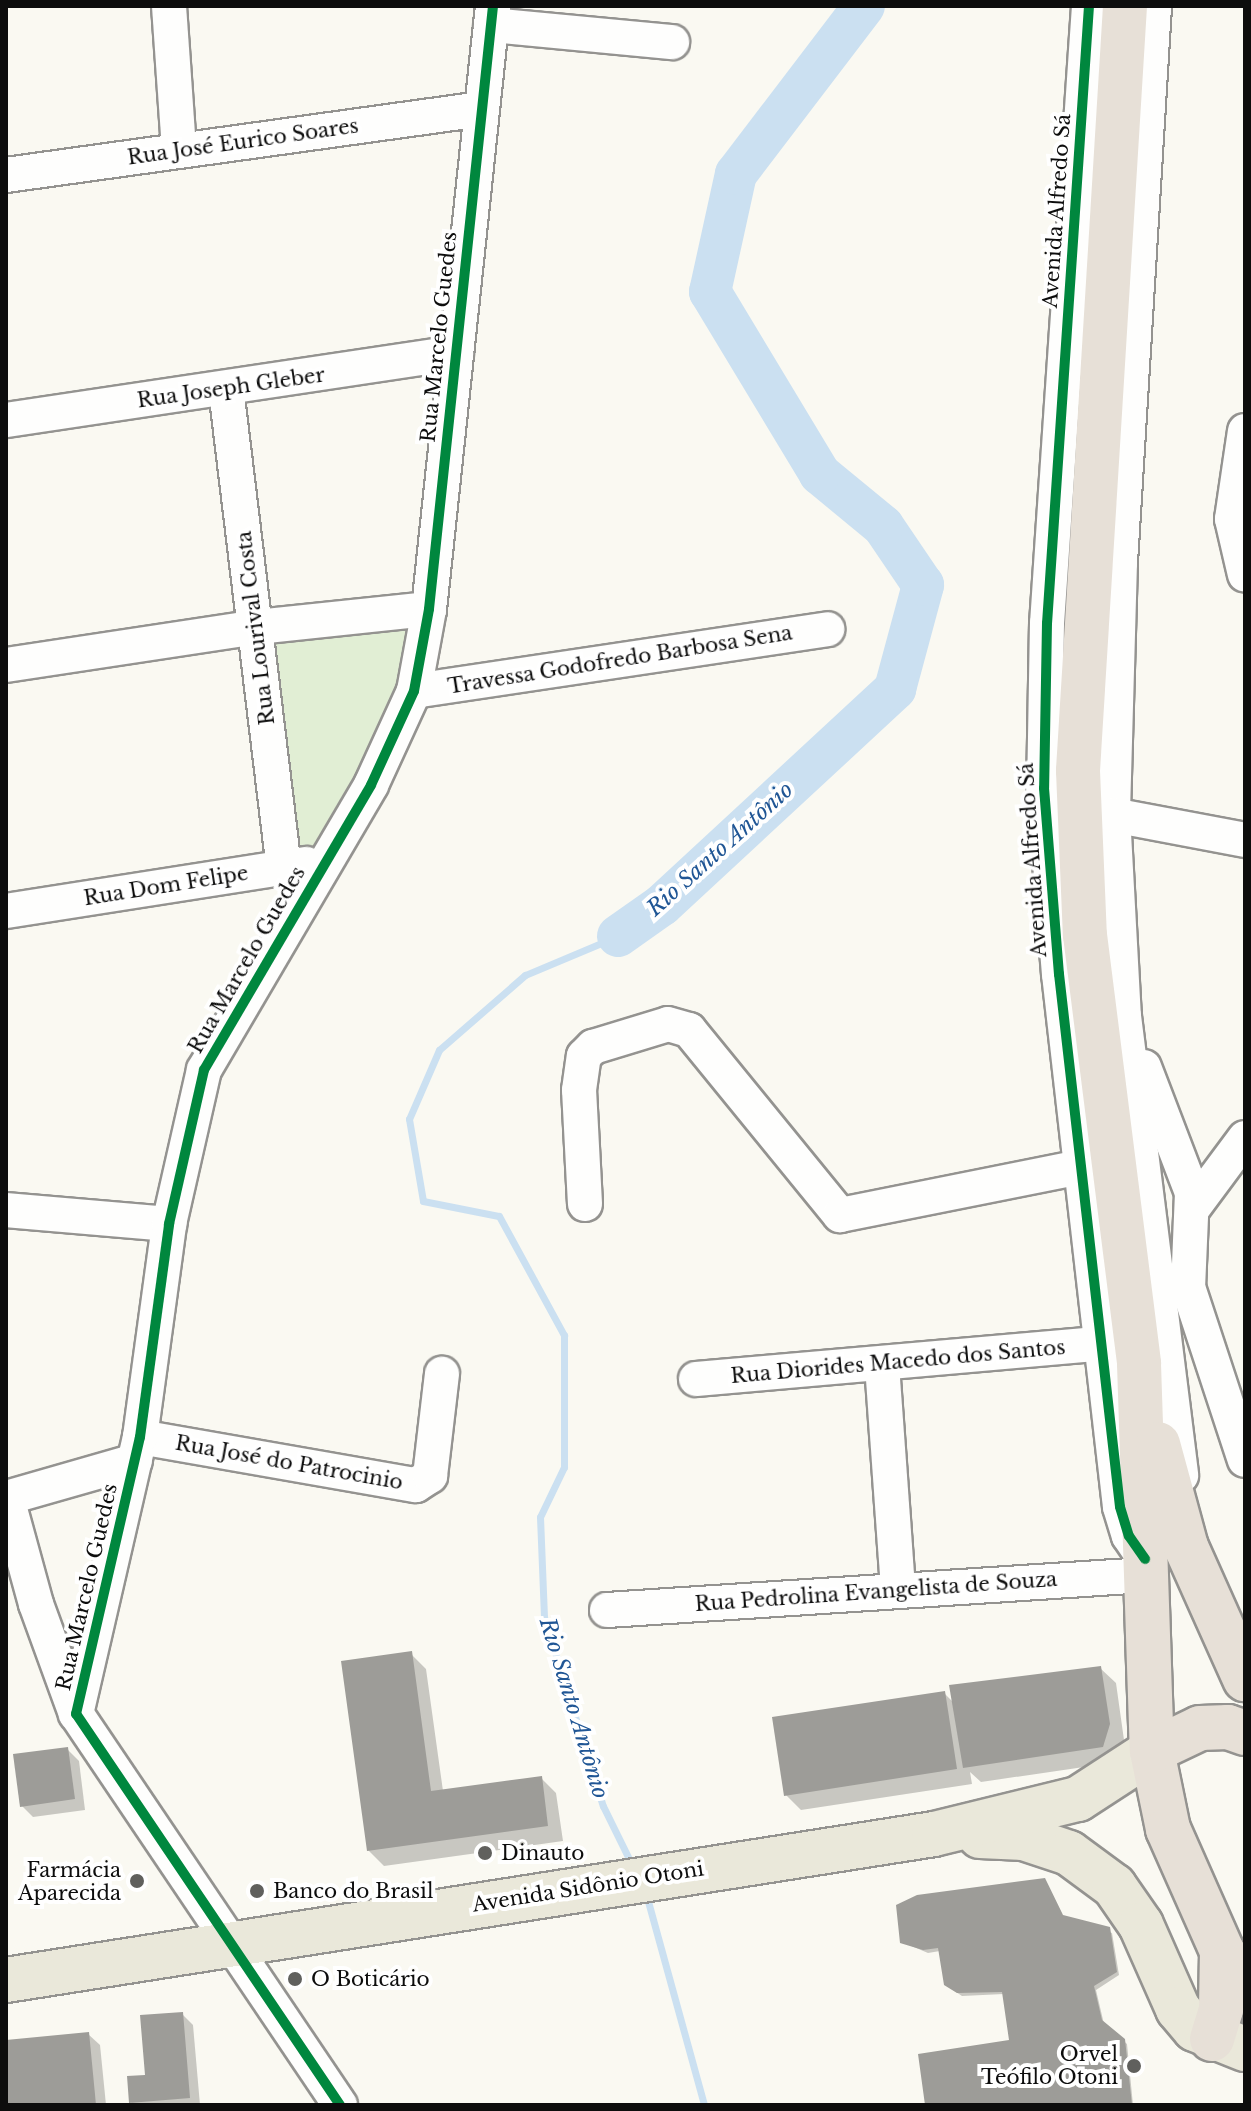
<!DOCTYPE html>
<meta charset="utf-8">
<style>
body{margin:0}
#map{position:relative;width:1251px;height:2111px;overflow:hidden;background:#faf9f2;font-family:"Libre Baskerville",serif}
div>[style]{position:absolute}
.green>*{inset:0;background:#e1eed4}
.shadow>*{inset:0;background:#0003}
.stream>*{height:7px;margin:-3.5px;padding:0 3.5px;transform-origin:3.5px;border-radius:3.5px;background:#cbe0f1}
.river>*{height:42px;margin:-21px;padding:0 21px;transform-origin:21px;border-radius:21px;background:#cbe0f1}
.building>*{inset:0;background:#9d9c98}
.roads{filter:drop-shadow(2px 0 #949390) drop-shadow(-2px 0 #949390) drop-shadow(0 2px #949390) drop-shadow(0 -2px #949390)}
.minor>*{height:34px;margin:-17px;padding:0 17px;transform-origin:17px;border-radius:17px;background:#fefefd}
.major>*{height:44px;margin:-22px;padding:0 22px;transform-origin:22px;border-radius:22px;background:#eae8da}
.highway>*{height:44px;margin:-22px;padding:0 22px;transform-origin:22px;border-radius:22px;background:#e7e0d7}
.cycleway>*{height:10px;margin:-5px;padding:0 5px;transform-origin:5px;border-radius:5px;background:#00873e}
.dots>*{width:22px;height:22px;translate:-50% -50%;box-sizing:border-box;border:4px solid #fff;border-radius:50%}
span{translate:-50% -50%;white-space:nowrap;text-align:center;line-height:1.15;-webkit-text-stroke:8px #fff;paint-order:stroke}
.street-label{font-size:20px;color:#0d0d0d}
.poi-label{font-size:20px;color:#0d0d0d}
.left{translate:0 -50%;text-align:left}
.right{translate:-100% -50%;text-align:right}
.water-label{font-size:22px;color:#205695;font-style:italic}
.frame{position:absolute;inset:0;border:8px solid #0d0d0d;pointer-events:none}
</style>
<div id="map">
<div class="green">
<div style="clip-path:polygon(418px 613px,408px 695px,330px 846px,291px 850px,264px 631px)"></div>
</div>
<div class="shadow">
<div style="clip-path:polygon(411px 1654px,426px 1669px,443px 1791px,541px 1778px,556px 1793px,563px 1841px,384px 1866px,368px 1850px)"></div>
<div style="clip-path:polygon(1100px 1668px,1116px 1683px,1124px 1740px,1118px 1762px,981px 1782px,970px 1772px,972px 1784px,801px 1810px,786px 1795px,944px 1693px,954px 1703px)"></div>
<div style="clip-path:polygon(67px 1749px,79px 1761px,85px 1810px,33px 1817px,22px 1806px)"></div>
<div style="clip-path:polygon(1064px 1917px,1112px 1933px,1119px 1975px,1096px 1990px,1104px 2024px,1127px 2044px,1133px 2105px,927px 2105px,1011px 2042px,1004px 1994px,962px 1996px,950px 1988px,940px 1951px,928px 1953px,902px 1942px)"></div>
<div style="clip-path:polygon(182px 2014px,193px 2025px,200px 2105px,134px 2105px,131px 2102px)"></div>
<div style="clip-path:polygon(88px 2034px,100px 2045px,106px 2105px,6px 2105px,6px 2042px)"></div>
</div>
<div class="stream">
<div style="left:618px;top:936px;width:101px;rotate:157.2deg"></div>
<div style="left:525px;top:975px;width:114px;rotate:138.9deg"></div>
<div style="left:439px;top:1050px;width:75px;rotate:113.5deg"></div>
<div style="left:409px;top:1119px;width:83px;rotate:80.3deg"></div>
<div style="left:423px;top:1201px;width:77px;rotate:11.2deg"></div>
<div style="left:499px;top:1216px;width:136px;rotate:61.4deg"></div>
<div style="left:564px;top:1335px;width:132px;rotate:90deg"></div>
<div style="left:564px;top:1467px;width:55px;rotate:115.6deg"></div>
<div style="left:540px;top:1517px;width:100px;rotate:87.7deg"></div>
<div style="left:544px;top:1617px;width:198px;rotate:72.7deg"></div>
<div style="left:603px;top:1806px;width:66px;rotate:63.8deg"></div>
<div style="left:646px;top:1894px;width:219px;rotate:74.6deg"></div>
</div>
<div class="river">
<div style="left:618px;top:936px;width:54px;rotate:-35.2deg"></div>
<div style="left:662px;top:905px;width:318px;rotate:-42.8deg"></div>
<div style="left:895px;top:689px;width:108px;rotate:-74.9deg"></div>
<div style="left:923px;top:585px;width:71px;rotate:-124.1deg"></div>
<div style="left:883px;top:526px;width:82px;rotate:-140.5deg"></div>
<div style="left:820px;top:474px;width:213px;rotate:-121.1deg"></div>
<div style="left:710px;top:292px;width:121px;rotate:-77.6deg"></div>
<div style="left:736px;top:174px;width:211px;rotate:-52.7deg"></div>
</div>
<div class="building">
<div style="clip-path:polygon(412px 1651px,431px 1791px,542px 1776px,548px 1826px,367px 1851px,341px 1661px)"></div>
<div style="clip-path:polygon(1101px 1666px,1110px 1724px,1103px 1747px,963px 1768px,949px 1685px)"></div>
<div style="clip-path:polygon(945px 1691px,957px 1769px,784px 1796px,772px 1717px)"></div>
<div style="clip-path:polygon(68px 1747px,75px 1799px,20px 1807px,13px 1754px)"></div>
<div style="clip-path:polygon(1045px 1878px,1063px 1915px,1110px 1927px,1117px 1972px,1094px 1986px,1102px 2020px,1125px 2039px,1132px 2105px,925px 2105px,918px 2054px,1009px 2040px,1002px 1992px,957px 1993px,944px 1985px,938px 1948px,923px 1950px,900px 1943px,896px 1905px,917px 1895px)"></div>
<div style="clip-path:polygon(183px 2012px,190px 2098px,129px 2103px,127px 2076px,145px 2075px,140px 2015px)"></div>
<div style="clip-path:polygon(89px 2032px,96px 2105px,6px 2105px,6px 2040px)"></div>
</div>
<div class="roads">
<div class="minor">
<div style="left:169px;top:6px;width:144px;rotate:86deg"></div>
<div style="left:1089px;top:6px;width:618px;rotate:93.89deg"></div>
<div style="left:1047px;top:623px;width:165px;rotate:91deg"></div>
<div style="left:1044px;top:788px;width:187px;rotate:85.4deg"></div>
<div style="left:1059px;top:974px;width:536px;rotate:83.47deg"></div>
<div style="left:1120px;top:1507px;width:30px;rotate:73deg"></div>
<div style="left:1129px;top:1536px;width:23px;rotate:56deg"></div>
<div style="left:1154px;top:6px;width:557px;rotate:93.5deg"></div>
<div style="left:1120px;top:562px;width:253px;rotate:91.6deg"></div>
<div style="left:1113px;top:815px;width:201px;rotate:86.9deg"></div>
<div style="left:1124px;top:1016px;width:463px;rotate:82.9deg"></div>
<div style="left:491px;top:25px;width:182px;rotate:5.4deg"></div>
<div style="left:6px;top:175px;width:479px;rotate:-7.9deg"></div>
<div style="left:226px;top:389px;width:482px;rotate:83.1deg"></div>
<div style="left:6px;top:420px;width:455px;rotate:-8.5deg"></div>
<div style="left:1245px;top:431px;width:89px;rotate:98.4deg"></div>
<div style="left:1232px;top:519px;width:57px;rotate:76.9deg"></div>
<div style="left:6px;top:665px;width:254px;rotate:-8.6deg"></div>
<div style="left:257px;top:627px;width:173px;rotate:-6deg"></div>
<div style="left:414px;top:691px;width:418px;rotate:-8.5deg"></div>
<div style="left:1113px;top:815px;width:134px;rotate:10.7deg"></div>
<div style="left:6px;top:911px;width:304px;rotate:-8.9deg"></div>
<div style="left:1144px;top:1067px;width:135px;rotate:69.1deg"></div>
<div style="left:1192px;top:1193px;width:94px;rotate:92.4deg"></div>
<div style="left:1188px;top:1287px;width:182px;rotate:71.8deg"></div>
<div style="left:585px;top:1204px;width:114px;rotate:-93deg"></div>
<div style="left:579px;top:1090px;width:34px;rotate:-82deg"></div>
<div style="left:584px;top:1056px;width:13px;rotate:-45deg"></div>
<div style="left:593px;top:1047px;width:78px;rotate:-17deg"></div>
<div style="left:668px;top:1024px;width:22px;rotate:16deg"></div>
<div style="left:689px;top:1030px;width:239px;rotate:50.8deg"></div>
<div style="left:840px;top:1215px;width:246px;rotate:-11.3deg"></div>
<div style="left:1193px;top:1208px;width:87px;rotate:-53.4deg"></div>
<div style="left:6px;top:1210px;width:164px;rotate:4.9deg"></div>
<div style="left:882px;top:1365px;width:226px;rotate:85.9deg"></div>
<div style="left:696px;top:1379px;width:406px;rotate:-5deg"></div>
<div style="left:140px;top:1437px;width:280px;rotate:9.9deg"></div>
<div style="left:416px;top:1485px;width:17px;rotate:-33deg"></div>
<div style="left:430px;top:1476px;width:103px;rotate:-83.3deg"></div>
<div style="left:6px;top:1498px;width:134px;rotate:-16deg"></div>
<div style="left:7px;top:1498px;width:110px;rotate:74.7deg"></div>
<div style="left:36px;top:1604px;width:117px;rotate:70deg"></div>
<div style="left:607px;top:1610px;width:539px;rotate:-3.72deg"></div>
<div style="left:340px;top:2105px;width:472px;rotate:-124deg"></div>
<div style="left:76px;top:1714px;width:284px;rotate:-77deg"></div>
<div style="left:140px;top:1437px;width:215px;rotate:-82.2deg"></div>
<div style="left:169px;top:1224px;width:158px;rotate:-77.2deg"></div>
<div style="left:204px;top:1070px;width:330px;rotate:-59.6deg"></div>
<div style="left:371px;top:785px;width:103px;rotate:-65.4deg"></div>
<div style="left:414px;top:691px;width:83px;rotate:-79.6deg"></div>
<div style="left:429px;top:609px;width:606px;rotate:-83.94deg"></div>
</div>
<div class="major">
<div style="left:980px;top:1836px;width:44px;rotate:2.6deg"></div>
<div style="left:1024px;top:1838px;width:47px;rotate:18.4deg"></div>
<div style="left:1069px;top:1853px;width:56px;rotate:36.3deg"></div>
<div style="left:1114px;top:1886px;width:47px;rotate:55.3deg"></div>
<div style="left:1141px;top:1925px;width:92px;rotate:66.2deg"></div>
<div style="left:1178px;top:2009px;width:26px;rotate:50deg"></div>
<div style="left:1195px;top:2029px;width:54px;rotate:21.8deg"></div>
<div style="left:6px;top:1980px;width:939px;rotate:-8.94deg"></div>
<div style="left:934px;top:1834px;width:148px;rotate:-13.7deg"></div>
<div style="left:1078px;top:1799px;width:88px;rotate:-33deg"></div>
</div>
<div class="highway">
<div style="left:1125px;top:6px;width:766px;rotate:93.52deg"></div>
<div style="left:1078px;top:771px;width:164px;rotate:87.6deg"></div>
<div style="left:1085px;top:935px;width:432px;rotate:82.8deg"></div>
<div style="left:1139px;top:1364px;width:387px;rotate:88.1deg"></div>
<div style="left:1152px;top:1751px;width:80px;rotate:78.4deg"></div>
<div style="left:1168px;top:1829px;width:133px;rotate:66.1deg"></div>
<div style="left:1222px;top:1951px;width:43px;rotate:57.4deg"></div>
<div style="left:1158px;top:1444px;width:107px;rotate:74.8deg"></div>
<div style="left:1186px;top:1547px;width:145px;rotate:65.9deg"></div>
<div style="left:1152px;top:1751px;width:53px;rotate:-25.6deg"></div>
<div style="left:1200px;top:1728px;width:28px;rotate:-2deg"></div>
<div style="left:1228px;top:1727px;width:18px;rotate:19deg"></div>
<div style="left:1212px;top:2039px;width:31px;rotate:-73deg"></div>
<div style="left:1221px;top:2009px;width:58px;rotate:-89deg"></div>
</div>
</div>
<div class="cycleway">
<div style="left:1089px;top:6px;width:618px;rotate:93.89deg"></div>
<div style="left:1047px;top:623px;width:165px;rotate:91deg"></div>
<div style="left:1044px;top:788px;width:187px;rotate:85.4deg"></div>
<div style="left:1059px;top:974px;width:536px;rotate:83.47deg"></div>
<div style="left:1120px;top:1507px;width:30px;rotate:73deg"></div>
<div style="left:1129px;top:1536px;width:28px;rotate:55deg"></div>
<div style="left:340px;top:2105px;width:472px;rotate:-124deg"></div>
<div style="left:76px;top:1714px;width:284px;rotate:-77deg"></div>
<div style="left:140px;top:1437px;width:215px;rotate:-82.2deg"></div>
<div style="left:169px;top:1224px;width:158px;rotate:-77.2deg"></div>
<div style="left:204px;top:1070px;width:330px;rotate:-59.6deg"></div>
<div style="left:371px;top:785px;width:103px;rotate:-65.4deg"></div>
<div style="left:414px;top:691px;width:83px;rotate:-79.6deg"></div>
<div style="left:429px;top:609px;width:606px;rotate:-83.94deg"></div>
</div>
<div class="dots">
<div style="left:485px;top:1853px;background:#60605d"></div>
<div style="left:137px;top:1881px;background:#60605d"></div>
<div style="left:257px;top:1891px;background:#60605d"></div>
<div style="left:295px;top:1979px;background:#60605d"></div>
<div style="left:1134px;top:2066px;background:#60605d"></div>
</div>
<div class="street-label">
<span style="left:243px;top:142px;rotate:-8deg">Rua José Eurico Soares</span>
<span style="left:1057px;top:211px;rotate:-86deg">Avenida Alfredo Sá</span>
<span style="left:439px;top:337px;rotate:-84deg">Rua Marcelo Guedes</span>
<span style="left:231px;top:388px;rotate:-8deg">Rua Joseph Gleber</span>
<span style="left:256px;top:628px;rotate:-97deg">Rua Lourival Costa</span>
<span style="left:620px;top:660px;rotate:-9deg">Travessa Godofredo Barbosa Sena</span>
<span style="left:1033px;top:860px;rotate:-94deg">Avenida Alfredo Sá</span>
<span style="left:166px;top:886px;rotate:-9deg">Rua Dom Felipe</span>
<span style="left:247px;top:960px;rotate:-60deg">Rua Marcelo Guedes</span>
<span style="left:898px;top:1362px;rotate:-5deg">Rua Diorides Macedo dos Santos</span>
<span style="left:289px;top:1463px;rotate:10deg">Rua José do Patrocinio</span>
<span style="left:87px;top:1587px;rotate:-77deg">Rua Marcelo Guedes</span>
<span style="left:876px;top:1592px;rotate:-4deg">Rua Pedrolina Evangelista de Souza</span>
<span style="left:588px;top:1887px;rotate:-9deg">Avenida Sidônio Otoni</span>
</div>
<div class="poi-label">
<span class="left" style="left:501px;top:1853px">Dinauto</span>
<span class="right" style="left:121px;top:1882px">Farmácia<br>Aparecida</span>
<span class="left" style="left:273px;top:1891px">Banco do Brasil</span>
<span class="left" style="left:311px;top:1979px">O Boticário</span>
<span class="right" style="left:1118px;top:2066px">Orvel<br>Teófilo Otoni</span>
</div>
<div class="water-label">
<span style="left:720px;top:849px;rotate:-42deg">Rio Santo Antônio</span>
<span style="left:574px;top:1708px;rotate:73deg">Rio Santo Antônio</span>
</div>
<div class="frame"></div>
</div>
